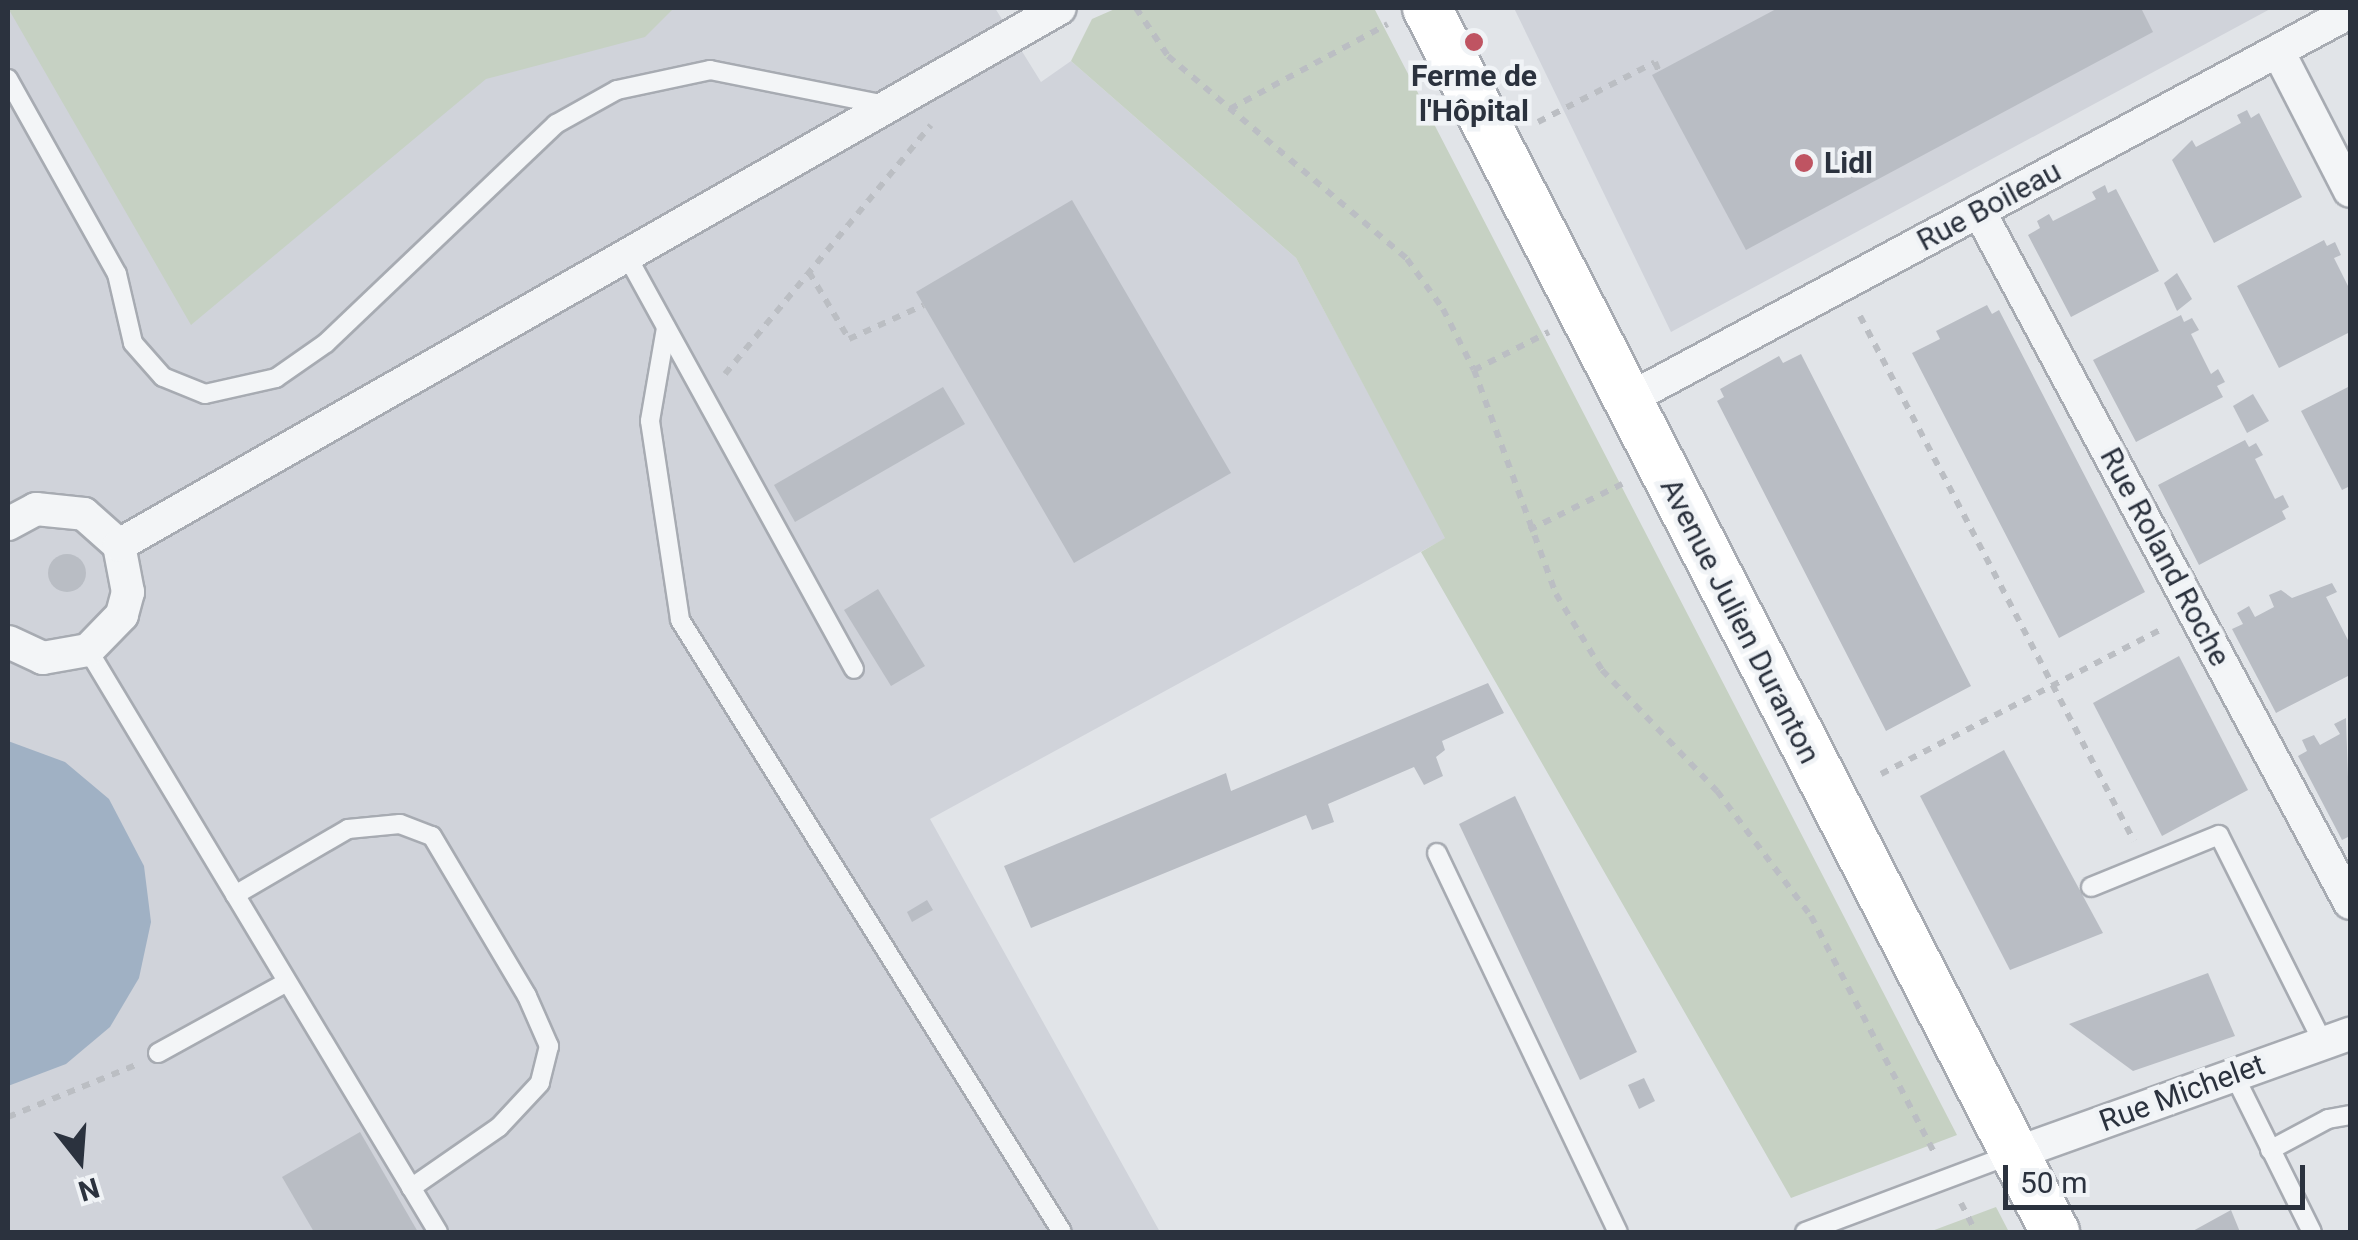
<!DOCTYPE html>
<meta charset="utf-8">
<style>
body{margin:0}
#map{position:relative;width:2358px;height:1240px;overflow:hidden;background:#e1e4e8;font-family:Roboto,sans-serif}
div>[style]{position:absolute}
.built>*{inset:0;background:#d0d3da}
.green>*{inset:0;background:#c6d1c3}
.water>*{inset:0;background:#a0b1c4}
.building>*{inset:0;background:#b9bdc4}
.round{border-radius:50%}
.path>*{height:6px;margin-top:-3px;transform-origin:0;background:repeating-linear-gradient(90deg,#bbbec3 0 8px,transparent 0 16px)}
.roads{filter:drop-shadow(2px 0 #a7abb2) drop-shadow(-2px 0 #a7abb2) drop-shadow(0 2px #a7abb2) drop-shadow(0 -2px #a7abb2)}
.service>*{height:18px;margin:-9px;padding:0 9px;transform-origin:9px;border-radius:9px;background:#f3f5f7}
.minor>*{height:32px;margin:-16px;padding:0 16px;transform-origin:16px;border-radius:16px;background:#f3f5f7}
.secondary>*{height:48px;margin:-24px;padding:0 24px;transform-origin:24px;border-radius:24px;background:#fff}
.dots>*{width:28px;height:28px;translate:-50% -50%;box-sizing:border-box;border:5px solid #f0f3f6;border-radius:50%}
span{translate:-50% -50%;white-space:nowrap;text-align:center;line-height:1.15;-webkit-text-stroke:9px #f0f3f6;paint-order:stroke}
.poi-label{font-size:30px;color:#2b323e;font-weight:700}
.left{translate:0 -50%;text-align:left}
.street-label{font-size:30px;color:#2b323e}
.frame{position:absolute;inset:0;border:10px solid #2b323e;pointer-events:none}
.north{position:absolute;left:30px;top:1110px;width:100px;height:100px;-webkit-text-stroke:8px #f0f3f6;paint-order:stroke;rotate:163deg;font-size:28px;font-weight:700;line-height:40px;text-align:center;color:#2b323e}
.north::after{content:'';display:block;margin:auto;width:35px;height:45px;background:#2b323e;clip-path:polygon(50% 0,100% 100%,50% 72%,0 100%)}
.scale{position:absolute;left:2003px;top:1165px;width:302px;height:45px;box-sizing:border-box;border:5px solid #2b323e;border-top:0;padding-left:12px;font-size:30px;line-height:35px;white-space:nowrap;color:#2b323e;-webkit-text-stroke:8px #f0f3f6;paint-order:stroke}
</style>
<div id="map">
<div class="built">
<div style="clip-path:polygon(8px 8px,995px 8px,1041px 82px,1071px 61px,1296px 258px,1446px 538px,930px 819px,1160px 1232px,8px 1232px)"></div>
<div style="clip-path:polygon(1514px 8px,2272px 8px,1671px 332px)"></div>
</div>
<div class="green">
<div style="clip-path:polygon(8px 8px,674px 8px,645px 37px,486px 79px,191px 325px)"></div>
<div style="clip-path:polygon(1117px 8px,1374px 8px,1957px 1135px,1791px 1198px,1421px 552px,1445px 538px,1296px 258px,1071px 61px,1092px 19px)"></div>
<div style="clip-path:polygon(1996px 1207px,2009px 1232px,1929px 1232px)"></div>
</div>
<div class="water">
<div style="clip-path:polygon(8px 741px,65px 762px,109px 799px,144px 866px,151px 922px,139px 978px,110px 1027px,66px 1064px,8px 1086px)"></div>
</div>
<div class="building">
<div style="clip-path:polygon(1778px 8px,2141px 8px,2153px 32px,1746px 250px,1652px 75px)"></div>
<div style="clip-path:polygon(2247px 110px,2251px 118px,2259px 113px,2302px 197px,2214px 243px,2172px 160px,2192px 140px,2196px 147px,2241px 123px,2237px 115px)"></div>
<div style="clip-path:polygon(2105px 185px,2108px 193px,2116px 189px,2159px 271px,2071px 317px,2028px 235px,2040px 228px,2037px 221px,2049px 214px,2053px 221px,2096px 199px,2092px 192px)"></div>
<div style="clip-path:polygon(1072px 200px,1231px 473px,1074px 563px,916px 292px)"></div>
<div style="clip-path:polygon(2324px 240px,2327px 246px,2335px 242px,2341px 255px,2334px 258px,2350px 290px,2350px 332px,2279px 368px,2237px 286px)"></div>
<div style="clip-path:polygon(2177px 273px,2192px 299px,2177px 311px,2164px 283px)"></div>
<div style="clip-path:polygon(1987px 305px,1992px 314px,1999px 310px,2145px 592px,2059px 638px,1912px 353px,1940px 339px,1936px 331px)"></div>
<div style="clip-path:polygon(2181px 315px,2184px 322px,2192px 318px,2199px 330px,2191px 334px,2211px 374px,2218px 369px,2225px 382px,2217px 386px,2223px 397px,2136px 442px,2093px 360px)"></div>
<div style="clip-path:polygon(1801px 354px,1971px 686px,1886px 731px,1717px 401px,1724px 397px,1720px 389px,1779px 356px,1783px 363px)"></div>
<div style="clip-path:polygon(2350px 386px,2350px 486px,2342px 490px,2301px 411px)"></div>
<div style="clip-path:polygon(943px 387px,965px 424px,795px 522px,774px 485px)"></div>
<div style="clip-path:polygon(2253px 394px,2269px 421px,2247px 433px,2233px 406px)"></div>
<div style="clip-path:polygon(2245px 440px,2249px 447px,2256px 443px,2263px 455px,2255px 459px,2275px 499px,2283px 495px,2289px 507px,2282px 511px,2286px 519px,2199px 565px,2158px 485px)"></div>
<div class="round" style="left:48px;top:554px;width:38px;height:38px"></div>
<div style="clip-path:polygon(2332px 583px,2337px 592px,2326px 597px,2350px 644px,2350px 675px,2276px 713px,2232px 629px,2243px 624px,2237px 613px,2249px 606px,2255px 617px,2274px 607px,2269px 595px,2281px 590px,2292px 598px)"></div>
<div style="clip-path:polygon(878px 589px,925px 666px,891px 686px,844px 610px)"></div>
<div style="clip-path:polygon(2179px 656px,2248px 790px,2162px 836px,2093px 703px)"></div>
<div style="clip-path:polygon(1488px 683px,1504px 713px,1442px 741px,1445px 750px,1436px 757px,1443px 776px,1424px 785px,1414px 767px,1328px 804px,1334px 822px,1312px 830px,1306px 815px,1031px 928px,1004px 866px,1226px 773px,1231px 791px)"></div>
<div style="clip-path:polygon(2346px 718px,2350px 836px,2342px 840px,2298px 756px,2307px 751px,2302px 740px,2314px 735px,2320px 745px,2340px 734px,2334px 724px)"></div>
<div style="clip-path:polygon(2004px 750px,2103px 933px,2010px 970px,1920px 796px)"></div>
<div style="clip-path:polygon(1515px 796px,1637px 1052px,1580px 1080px,1459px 824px)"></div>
<div style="clip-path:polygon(927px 900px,933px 910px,912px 922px,907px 912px)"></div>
<div style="clip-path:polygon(2208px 973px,2235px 1036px,2133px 1071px,2069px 1024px)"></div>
<div style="clip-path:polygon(1644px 1078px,1655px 1101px,1639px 1109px,1628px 1085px)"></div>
<div style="clip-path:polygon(360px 1132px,418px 1232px,314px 1232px,282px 1177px)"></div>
<div style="clip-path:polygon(2231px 1210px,2240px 1232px,2191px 1232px)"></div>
</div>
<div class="path">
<div style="left:1136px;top:8px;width:58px;rotate:56.3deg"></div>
<div style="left:1168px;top:56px;width:314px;rotate:40.3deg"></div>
<div style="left:1407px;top:259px;width:62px;rotate:54.2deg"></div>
<div style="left:1443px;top:309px;width:68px;rotate:63.1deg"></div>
<div style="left:1474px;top:370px;width:239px;rotate:69.9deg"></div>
<div style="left:1556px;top:594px;width:89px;rotate:58.8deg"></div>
<div style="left:1602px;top:670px;width:167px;rotate:46.5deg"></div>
<div style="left:1717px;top:791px;width:156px;rotate:53.1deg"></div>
<div style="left:1811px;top:916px;width:271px;rotate:62.5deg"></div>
<div style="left:1230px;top:109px;width:179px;rotate:-28.3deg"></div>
<div style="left:1538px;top:122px;width:131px;rotate:-27.1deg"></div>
<div style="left:1655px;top:62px;width:11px;rotate:68deg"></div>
<div style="left:809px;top:272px;width:78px;rotate:59.2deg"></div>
<div style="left:849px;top:339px;width:82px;rotate:-24.4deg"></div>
<div style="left:1860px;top:316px;width:592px;rotate:62.44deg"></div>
<div style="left:1474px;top:370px;width:84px;rotate:-26.9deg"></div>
<div style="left:725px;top:374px;width:323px;rotate:-50.4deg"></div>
<div style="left:1529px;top:530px;width:104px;rotate:-26.3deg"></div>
<div style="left:1881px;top:774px;width:318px;rotate:-27.3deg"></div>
<div style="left:8px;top:1117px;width:138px;rotate:-22.1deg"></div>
<div style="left:1961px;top:1203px;width:33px;rotate:63deg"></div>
</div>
<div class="roads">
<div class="service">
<div style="left:8px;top:79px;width:223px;rotate:60.8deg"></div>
<div style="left:117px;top:274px;width:71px;rotate:76.9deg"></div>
<div style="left:133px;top:343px;width:45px;rotate:48.6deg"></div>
<div style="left:163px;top:377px;width:45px;rotate:22deg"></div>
<div style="left:205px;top:394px;width:73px;rotate:-12.7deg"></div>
<div style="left:276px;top:378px;width:61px;rotate:-35deg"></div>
<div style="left:326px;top:343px;width:318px;rotate:-43.6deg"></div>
<div style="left:556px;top:124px;width:70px;rotate:-29.1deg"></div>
<div style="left:617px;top:90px;width:95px;rotate:-12.1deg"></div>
<div style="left:710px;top:70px;width:178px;rotate:11.3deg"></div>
<div style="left:627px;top:256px;width:471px;rotate:61.2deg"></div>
<div style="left:666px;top:328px;width:94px;rotate:99.8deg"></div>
<div style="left:650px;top:421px;width:201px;rotate:81.4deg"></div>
<div style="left:680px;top:620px;width:721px;rotate:58.03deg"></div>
<div style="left:88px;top:650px;width:679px;rotate:58.98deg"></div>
<div style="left:1437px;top:853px;width:420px;rotate:64.5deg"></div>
<div style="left:2091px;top:887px;width:138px;rotate:-22.1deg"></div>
<div style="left:2219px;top:835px;width:233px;rotate:63.4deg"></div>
<div style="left:235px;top:895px;width:131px;rotate:-30.3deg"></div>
<div style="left:348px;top:829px;width:52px;rotate:-5.5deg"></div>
<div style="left:400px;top:824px;width:34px;rotate:21deg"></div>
<div style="left:432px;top:836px;width:186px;rotate:59.3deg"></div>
<div style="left:527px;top:996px;width:55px;rotate:66.3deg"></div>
<div style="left:549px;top:1046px;width:38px;rotate:104deg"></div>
<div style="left:540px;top:1083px;width:60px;rotate:133deg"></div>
<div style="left:499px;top:1127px;width:107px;rotate:145.3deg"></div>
<div style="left:158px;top:1053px;width:147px;rotate:-28.8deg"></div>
<div style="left:2234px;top:1075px;width:175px;rotate:63.6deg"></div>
<div style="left:2270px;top:1150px;width:66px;rotate:-28.1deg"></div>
<div style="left:2328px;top:1119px;width:22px;rotate:-10deg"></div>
<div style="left:1805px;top:1232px;width:222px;rotate:-20.6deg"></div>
</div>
<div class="minor">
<div style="left:2278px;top:51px;width:157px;rotate:62.8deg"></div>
<div style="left:1979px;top:211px;width:785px;rotate:61.8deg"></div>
<div style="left:1627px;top:400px;width:821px;rotate:-28.22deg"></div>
<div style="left:8px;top:524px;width:32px;rotate:-28deg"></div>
<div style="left:36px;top:509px;width:48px;rotate:5.9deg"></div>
<div style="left:84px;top:514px;width:47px;rotate:41.5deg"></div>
<div style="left:119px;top:545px;width:48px;rotate:79.2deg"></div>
<div style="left:128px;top:592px;width:24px;rotate:105deg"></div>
<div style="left:122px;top:615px;width:49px;rotate:134.2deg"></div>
<div style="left:88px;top:650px;width:46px;rotate:169.9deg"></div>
<div style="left:43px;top:658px;width:38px;rotate:-155deg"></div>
<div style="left:119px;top:545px;width:1083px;rotate:-29.71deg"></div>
<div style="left:2014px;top:1154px;width:357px;rotate:-19.7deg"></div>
</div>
<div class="secondary">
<div style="left:1427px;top:8px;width:1376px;rotate:62.84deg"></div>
</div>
</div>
<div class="dots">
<div style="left:1474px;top:42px;background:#bf5462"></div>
<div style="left:1804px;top:163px;background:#bf5462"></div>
</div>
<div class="poi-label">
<span style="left:1474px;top:93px">Ferme de<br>l'Hôpital</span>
<span class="left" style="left:1824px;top:163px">Lidl</span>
</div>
<div class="street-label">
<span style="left:1989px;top:206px;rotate:-28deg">Rue Boileau</span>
<span style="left:2165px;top:557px;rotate:62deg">Rue Roland Roche</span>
<span style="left:1740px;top:621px;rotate:63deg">Avenue Julien Duranton</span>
<span style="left:2182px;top:1093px;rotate:-20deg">Rue Michelet</span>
</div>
<div class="frame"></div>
<div class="north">N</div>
<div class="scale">50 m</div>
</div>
